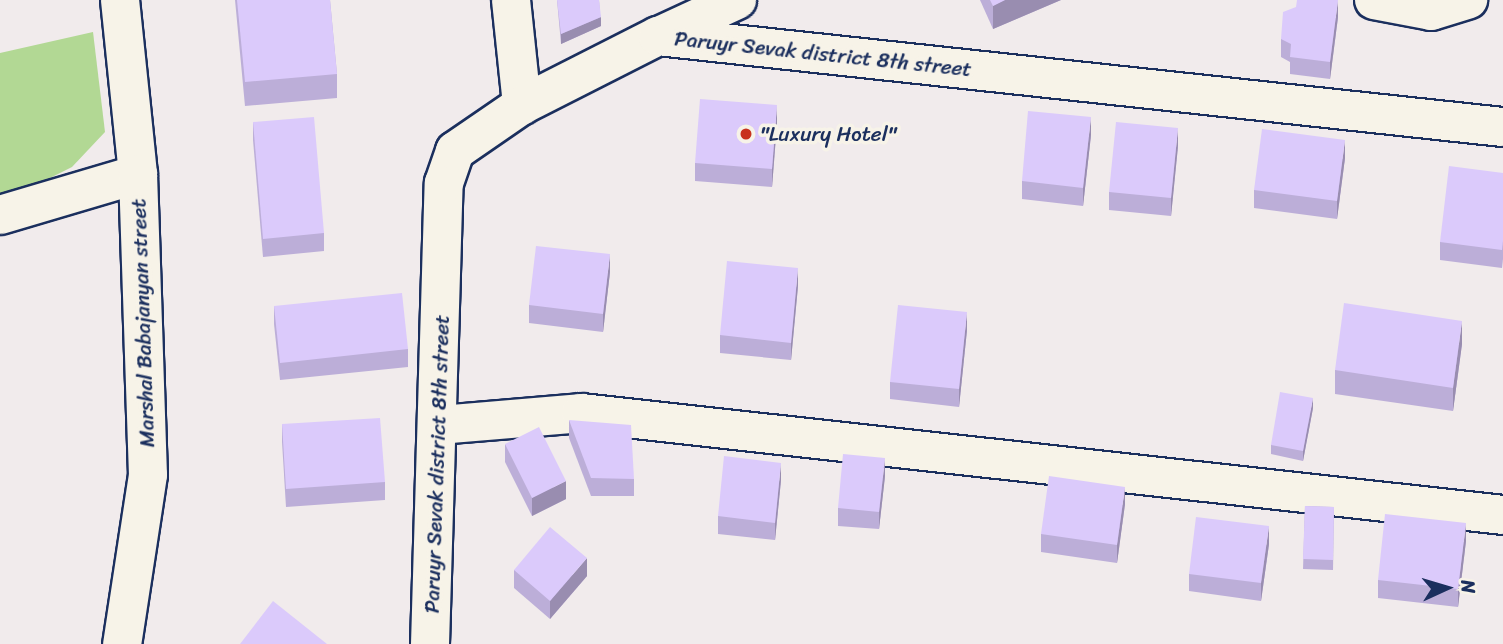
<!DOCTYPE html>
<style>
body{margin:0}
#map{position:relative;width:1503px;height:644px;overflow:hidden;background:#f1ebec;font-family:Sriracha,sans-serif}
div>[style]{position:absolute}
.green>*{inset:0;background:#b2d894}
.roads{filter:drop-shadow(2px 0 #1b2f5e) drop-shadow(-2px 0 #1b2f5e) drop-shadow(0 2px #1b2f5e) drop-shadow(0 -2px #1b2f5e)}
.minor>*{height:38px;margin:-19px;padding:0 19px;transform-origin:19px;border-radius:19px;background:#f7f3e8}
.major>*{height:38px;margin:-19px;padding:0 19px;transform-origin:19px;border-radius:19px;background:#f7f3e8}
.wall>*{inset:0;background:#bcaed8}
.shaded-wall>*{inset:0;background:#998db0}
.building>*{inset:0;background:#dbcafb}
.dots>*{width:19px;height:19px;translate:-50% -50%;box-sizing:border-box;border:4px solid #f7f3e8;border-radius:50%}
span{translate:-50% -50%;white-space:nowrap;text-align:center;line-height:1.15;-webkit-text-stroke:7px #f7f3e8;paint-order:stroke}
.street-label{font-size:21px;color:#1b2f5e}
.poi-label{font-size:21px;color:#1b2f5e}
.left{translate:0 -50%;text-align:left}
.north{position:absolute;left:1412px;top:553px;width:70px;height:70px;-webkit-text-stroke:5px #f7f3e8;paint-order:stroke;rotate:86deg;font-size:19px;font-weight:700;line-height:28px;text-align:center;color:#1b2f5e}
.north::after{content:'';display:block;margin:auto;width:24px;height:32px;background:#1b2f5e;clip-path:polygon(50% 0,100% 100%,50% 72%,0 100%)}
</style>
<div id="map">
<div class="green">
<div style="clip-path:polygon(93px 32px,105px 132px,72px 167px,0 203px,0 53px)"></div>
</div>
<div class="roads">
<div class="minor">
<div style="left:511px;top:0;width:106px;rotate:84deg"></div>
<div style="left:1374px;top:0;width:58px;rotate:10.9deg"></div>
<div style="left:1431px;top:11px;width:39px;rotate:-17deg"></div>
<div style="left:659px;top:36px;width:86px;rotate:-24.8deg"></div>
<div style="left:0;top:215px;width:144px;rotate:-16.5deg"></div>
<div style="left:439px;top:425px;width:143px;rotate:-4.8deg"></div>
<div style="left:581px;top:413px;width:928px;rotate:6.31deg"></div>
<div style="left:430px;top:644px;width:461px;rotate:-88.3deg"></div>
<div style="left:444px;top:183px;width:34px;rotate:-71deg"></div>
<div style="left:455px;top:151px;width:81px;rotate:-34.5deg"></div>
<div style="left:522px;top:105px;width:153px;rotate:-26.9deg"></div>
<div style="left:658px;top:36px;width:850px;rotate:6.15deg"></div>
</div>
<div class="major">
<div style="left:120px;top:0;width:175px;rotate:84.1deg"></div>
<div style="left:138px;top:174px;width:301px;rotate:88.1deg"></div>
<div style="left:148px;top:475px;width:171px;rotate:98.7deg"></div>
</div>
</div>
<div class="wall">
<div style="clip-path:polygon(235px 0,330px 0,337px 74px,337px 98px,245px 106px)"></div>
<div style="clip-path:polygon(557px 0,599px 0,601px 26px,561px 44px)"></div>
<div style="clip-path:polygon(980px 0,1061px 0,993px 29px)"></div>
<div style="clip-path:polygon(1338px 17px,1330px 79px,1290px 74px,1290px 62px,1281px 57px,1281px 39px)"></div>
<div style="clip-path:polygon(253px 122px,324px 233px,324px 251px,263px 257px,253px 140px)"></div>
<div style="clip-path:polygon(777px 123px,772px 187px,695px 181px,695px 163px)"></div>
<div style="clip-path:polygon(1091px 135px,1083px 206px,1022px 199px,1022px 181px)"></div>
<div style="clip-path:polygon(1178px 146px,1171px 216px,1109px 210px,1109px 192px)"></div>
<div style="clip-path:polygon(1345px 158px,1337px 219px,1254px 208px,1254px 190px)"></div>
<div style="clip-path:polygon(1503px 173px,1503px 259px,1502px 268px,1440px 260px,1440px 242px)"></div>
<div style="clip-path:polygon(610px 272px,603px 332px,529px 323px,529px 305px)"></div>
<div style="clip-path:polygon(798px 286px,791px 360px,720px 353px,720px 335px)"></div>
<div style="clip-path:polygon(274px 306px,408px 349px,408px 367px,280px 380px,274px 324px)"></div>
<div style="clip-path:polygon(967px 330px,959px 407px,890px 399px,890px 382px)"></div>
<div style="clip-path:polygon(1462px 344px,1453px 411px,1335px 394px,1335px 370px)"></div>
<div style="clip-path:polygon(1313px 408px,1303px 461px,1271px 454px,1271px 445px)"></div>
<div style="clip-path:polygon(569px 420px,634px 479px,634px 496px,591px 496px,569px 438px)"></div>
<div style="clip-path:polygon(282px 424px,385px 482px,385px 500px,286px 507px,282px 442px)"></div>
<div style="clip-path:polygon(505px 444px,566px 499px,532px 516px,505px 462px)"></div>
<div style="clip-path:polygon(885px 476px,879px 529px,838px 526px,838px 508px)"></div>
<div style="clip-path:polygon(781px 480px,775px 540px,718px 534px,718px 516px)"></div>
<div style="clip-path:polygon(1125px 504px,1117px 563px,1041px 552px,1041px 534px)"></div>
<div style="clip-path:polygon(1305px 506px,1334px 507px,1333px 570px,1303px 569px)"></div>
<div style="clip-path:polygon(1466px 541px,1458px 607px,1378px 598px,1378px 580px)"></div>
<div style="clip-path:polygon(1269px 544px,1261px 601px,1189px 591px,1189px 574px)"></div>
<div style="clip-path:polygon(514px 570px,587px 576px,550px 619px,514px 588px)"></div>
</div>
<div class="shaded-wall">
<div style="clip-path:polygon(1005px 0,1061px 0,993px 29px,993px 6px)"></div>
<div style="clip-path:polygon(1338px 0,1338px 17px,1330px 79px,1330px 62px)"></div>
<div style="clip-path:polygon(601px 17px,601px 26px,561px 44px,561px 34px)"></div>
<div style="clip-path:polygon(777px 105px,777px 123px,772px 187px,772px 169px)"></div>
<div style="clip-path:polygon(1091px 117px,1091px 135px,1083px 206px,1083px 188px)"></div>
<div style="clip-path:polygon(1178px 128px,1178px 146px,1171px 216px,1171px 198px)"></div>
<div style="clip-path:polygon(1345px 140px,1345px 158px,1337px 219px,1337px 201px)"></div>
<div style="clip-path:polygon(610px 254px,610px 272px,603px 332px,603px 314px)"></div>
<div style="clip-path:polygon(798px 268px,798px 286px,791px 360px,791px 343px)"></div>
<div style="clip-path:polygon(967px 312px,967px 330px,959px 407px,959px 389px)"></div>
<div style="clip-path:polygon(1462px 321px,1462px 344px,1453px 411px,1453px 388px)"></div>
<div style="clip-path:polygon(1313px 398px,1313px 408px,1303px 461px,1303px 451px)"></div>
<div style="clip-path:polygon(885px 458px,885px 476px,879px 529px,879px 512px)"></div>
<div style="clip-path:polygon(781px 463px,781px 480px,775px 540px,775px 523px)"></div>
<div style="clip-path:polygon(566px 481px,566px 499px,532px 516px,532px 498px)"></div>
<div style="clip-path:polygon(1125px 487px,1125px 504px,1117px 563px,1117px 545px)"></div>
<div style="clip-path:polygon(1466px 523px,1466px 541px,1458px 607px,1458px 589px)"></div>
<div style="clip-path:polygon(1269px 526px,1269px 544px,1261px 601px,1261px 583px)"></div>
<div style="clip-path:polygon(587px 558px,587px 576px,550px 619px,550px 601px)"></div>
</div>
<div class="building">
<div style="clip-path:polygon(237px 0,330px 0,337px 74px,245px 82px)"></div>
<div style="clip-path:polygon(557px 0,599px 0,601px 17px,561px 34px)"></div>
<div style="clip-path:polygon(990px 0,1005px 0,993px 6px)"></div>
<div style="clip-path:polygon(1297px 0,1338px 0,1330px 62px,1290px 57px,1291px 44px,1281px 39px,1283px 12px,1296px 7px)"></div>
<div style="clip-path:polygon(700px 99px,777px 105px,772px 169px,695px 163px)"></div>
<div style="clip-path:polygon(1028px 111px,1091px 117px,1083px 188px,1022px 181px)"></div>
<div style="clip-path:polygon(314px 117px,324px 233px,263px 239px,253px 122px)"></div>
<div style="clip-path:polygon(1116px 122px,1178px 128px,1171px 198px,1109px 192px)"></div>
<div style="clip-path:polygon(1262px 129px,1345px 140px,1337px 201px,1254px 190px)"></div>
<div style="clip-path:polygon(1449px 166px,1503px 173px,1503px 241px,1502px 250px,1440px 242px)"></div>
<div style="clip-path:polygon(536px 246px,610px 254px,603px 314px,529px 305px)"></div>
<div style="clip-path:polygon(727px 261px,798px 268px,791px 343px,720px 335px)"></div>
<div style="clip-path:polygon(402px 293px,408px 349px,280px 363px,274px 306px)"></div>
<div style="clip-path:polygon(1344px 303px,1462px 321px,1453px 388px,1335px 370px)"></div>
<div style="clip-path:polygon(898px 305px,967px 312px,959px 389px,890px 382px)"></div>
<div style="clip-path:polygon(1280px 392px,1313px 398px,1303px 451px,1271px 445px)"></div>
<div style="clip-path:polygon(380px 418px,385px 482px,286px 489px,282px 424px)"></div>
<div style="clip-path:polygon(569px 420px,631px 425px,634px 479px,591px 478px)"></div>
<div style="clip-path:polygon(539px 427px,566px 481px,532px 498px,505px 444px)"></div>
<div style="clip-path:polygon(843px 454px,885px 458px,879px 512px,838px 508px)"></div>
<div style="clip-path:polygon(724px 456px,781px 463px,775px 523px,718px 516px)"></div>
<div style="clip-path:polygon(1049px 476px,1125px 487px,1117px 545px,1041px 534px)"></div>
<div style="clip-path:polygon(1305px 506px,1334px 507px,1333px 560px,1303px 559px)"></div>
<div style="clip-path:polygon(1385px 514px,1466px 523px,1458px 589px,1378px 580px)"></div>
<div style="clip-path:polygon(1196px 517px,1269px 526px,1261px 583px,1189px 574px)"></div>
<div style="clip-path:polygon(550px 527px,587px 558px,550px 601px,514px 570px)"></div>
<div style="clip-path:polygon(273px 601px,327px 644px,240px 644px)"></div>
</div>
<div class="dots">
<div style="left:746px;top:134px;background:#c8321e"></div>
</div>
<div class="street-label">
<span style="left:823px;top:54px;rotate:6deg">Paruyr Sevak district 8th street</span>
<span style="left:143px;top:323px;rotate:-92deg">Marshal Babajanyan street</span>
<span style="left:437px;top:464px;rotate:-88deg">Paruyr Sevak district 8th street</span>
</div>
<div class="poi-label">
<span class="left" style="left:760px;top:134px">"Luxury Hotel"</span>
</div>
<div class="north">N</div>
</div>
